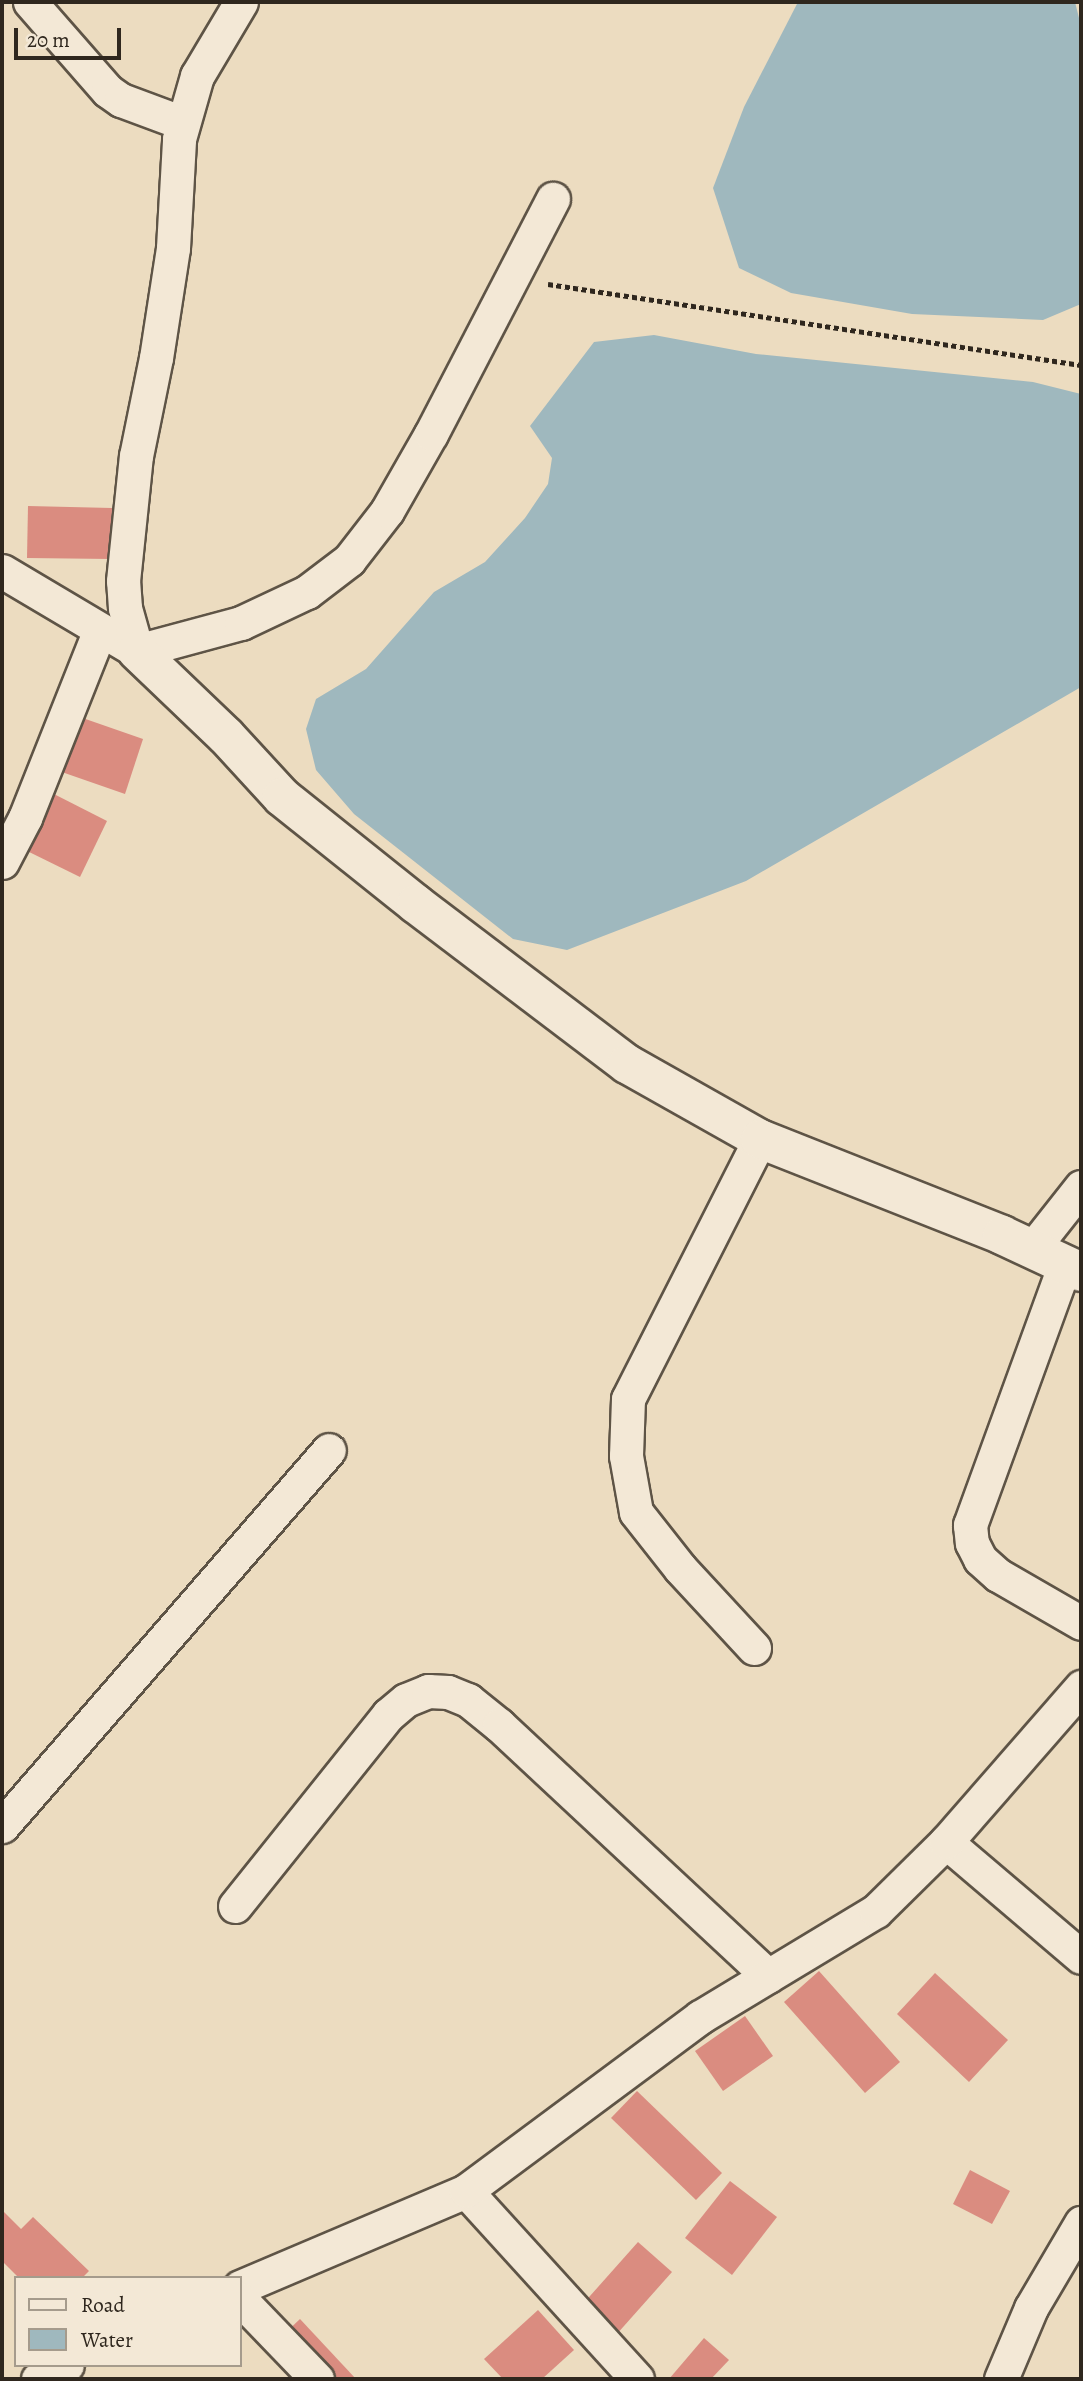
<!DOCTYPE html>
<style>
body{margin:0}
#map{position:relative;width:1083px;height:2381px;overflow:hidden;background:#ecdcc0;font-family:Alegreya,serif}
div>[style]{position:absolute}
.water>*{inset:0;background:#9fb8be}
.building>*{inset:0;background:#da8c80}
.path>*{height:4.5px;margin-top:-2.25px;transform-origin:0;background:repeating-linear-gradient(90deg,#2f271e 0 5px,transparent 0 8.5px)}
.roads{filter:drop-shadow(2px 0 #5e5446) drop-shadow(-2px 0 #5e5446) drop-shadow(0 2px #5e5446) drop-shadow(0 -2px #5e5446)}
.minor>*{height:33px;margin:-16.5px;padding:0 16.5px;transform-origin:16.5px;border-radius:16.5px;background:#f3e8d6}
.tertiary>*{height:38px;margin:-19px;padding:0 19px;transform-origin:19px;border-radius:19px;background:#f3e8d6}
span{translate:-50% -50%;white-space:nowrap;text-align:center;line-height:1.15;-webkit-text-stroke:6px #f3e8d6;paint-order:stroke}
.frame{position:absolute;inset:0;border:4px solid #2f271e;pointer-events:none}
.legend{position:absolute;left:14px;top:2276px;width:228px;height:91px;box-sizing:border-box;background:#f3e8d6;border:2px solid #a59b8c;margin:0;padding:9px 12px;list-style:none;font-size:21px;color:#2f271e}
.legend li{display:flex;align-items:center;gap:14px;height:35px}
.legend b{width:35px;border:2px solid #a59b8c}
.scale{position:absolute;left:14px;top:28px;width:107px;height:32px;box-sizing:border-box;border:4px solid #2f271e;border-top:0;padding-left:9px;font-size:21px;line-height:24px;white-space:nowrap;color:#2f271e;-webkit-text-stroke:5px #f3e8d6;paint-order:stroke}
</style>
<div id="map">
<div class="water">
<div style="clip-path:polygon(798px 2px,1075px 2px,1081px 26px,1081px 304px,1043px 320px,912px 314px,791px 293px,739px 268px,713px 188px,744px 107px)"></div>
<div style="clip-path:polygon(654px 335px,756px 354px,1033px 382px,1081px 394px,1081px 687px,746px 881px,567px 950px,513px 939px,354px 814px,316px 770px,306px 729px,316px 699px,366px 669px,434px 592px,485px 562px,525px 518px,548px 484px,552px 458px,530px 426px,594px 342px)"></div>
</div>
<div class="building">
<div style="clip-path:polygon(28px 506px,112px 508px,111px 559px,27px 558px)"></div>
<div style="clip-path:polygon(74px 715px,143px 739px,125px 794px,56px 770px)"></div>
<div style="clip-path:polygon(48px 791px,107px 821px,80px 877px,21px 848px)"></div>
<div style="clip-path:polygon(819px 1971px,900px 2062px,865px 2093px,784px 2002px)"></div>
<div style="clip-path:polygon(935px 1973px,1008px 2040px,969px 2082px,897px 2014px)"></div>
<div style="clip-path:polygon(745px 2016px,773px 2056px,723px 2091px,695px 2051px)"></div>
<div style="clip-path:polygon(637px 2091px,722px 2173px,696px 2200px,611px 2118px)"></div>
<div style="clip-path:polygon(970px 2170px,1010px 2191px,992px 2224px,953px 2204px)"></div>
<div style="clip-path:polygon(730px 2181px,777px 2217px,732px 2275px,685px 2238px)"></div>
<div style="clip-path:polygon(2px 2210px,21px 2229px,33px 2217px,89px 2271px,82px 2278px,19px 2278px,2px 2261px)"></div>
<div style="clip-path:polygon(638px 2242px,672px 2272px,616px 2335px,582px 2305px)"></div>
<div style="clip-path:polygon(538px 2310px,574px 2350px,542px 2379px,503px 2379px,484px 2359px)"></div>
<div style="clip-path:polygon(300px 2319px,356px 2379px,321px 2379px,281px 2337px)"></div>
<div style="clip-path:polygon(704px 2338px,729px 2360px,711px 2379px,669px 2379px)"></div>
</div>
<div class="path">
<div style="left:548px;top:284px;width:539px;rotate:8.64deg"></div>
</div>
<div class="roads">
<div class="minor">
<div style="left:30px;top:2px;width:118px;rotate:48.8deg"></div>
<div style="left:108px;top:91px;width:16px;rotate:35deg"></div>
<div style="left:121px;top:100px;width:66px;rotate:20.4deg"></div>
<div style="left:2px;top:571px;width:157px;rotate:30.7deg"></div>
<div style="left:137px;top:651px;width:108px;rotate:-15.1deg"></div>
<div style="left:241px;top:623px;width:73px;rotate:-25.2deg"></div>
<div style="left:307px;top:592px;width:53px;rotate:-37.3deg"></div>
<div style="left:349px;top:560px;width:62px;rotate:-52.2deg"></div>
<div style="left:387px;top:511px;width:89px;rotate:-60.3deg"></div>
<div style="left:431px;top:434px;width:265px;rotate:-62.6deg"></div>
<div style="left:137px;top:651px;width:45px;rotate:-105.6deg"></div>
<div style="left:125px;top:608px;width:27px;rotate:-94deg"></div>
<div style="left:123px;top:581px;width:126px;rotate:-84.1deg"></div>
<div style="left:136px;top:456px;width:100px;rotate:-78.5deg"></div>
<div style="left:156px;top:358px;width:111px;rotate:-81.2deg"></div>
<div style="left:173px;top:248px;width:109px;rotate:-86.8deg"></div>
<div style="left:179px;top:139px;width:66px;rotate:-74.1deg"></div>
<div style="left:197px;top:76px;width:86px;rotate:-59.3deg"></div>
<div style="left:2px;top:862px;width:50px;rotate:-62.4deg"></div>
<div style="left:25px;top:818px;width:202px;rotate:-68.3deg"></div>
<div style="left:1032px;top:1249px;width:79px;rotate:-51.7deg"></div>
<div style="left:1065px;top:1264px;width:278px;rotate:110deg"></div>
<div style="left:970px;top:1525px;width:18px;rotate:84deg"></div>
<div style="left:972px;top:1543px;width:18px;rotate:63deg"></div>
<div style="left:980px;top:1559px;width:24px;rotate:42deg"></div>
<div style="left:998px;top:1575px;width:96px;rotate:30deg"></div>
<div style="left:754px;top:1648px;width:109px;rotate:-132.8deg"></div>
<div style="left:680px;top:1568px;width:71px;rotate:-128.2deg"></div>
<div style="left:636px;top:1512px;width:57px;rotate:-100.1deg"></div>
<div style="left:626px;top:1456px;width:57px;rotate:-88deg"></div>
<div style="left:628px;top:1399px;width:292px;rotate:-63.1deg"></div>
<div style="left:2px;top:1826px;width:498px;rotate:-49deg"></div>
<div style="left:946px;top:1842px;width:177px;rotate:40.4deg"></div>
<div style="left:235px;top:1906px;width:245px;rotate:-51.3deg"></div>
<div style="left:388px;top:1715px;width:23px;rotate:-40deg"></div>
<div style="left:406px;top:1700px;width:24px;rotate:-22deg"></div>
<div style="left:428px;top:1691px;width:20px;rotate:3deg"></div>
<div style="left:448px;top:1692px;width:22px;rotate:22deg"></div>
<div style="left:468px;top:1700px;width:40px;rotate:39deg"></div>
<div style="left:499px;top:1725px;width:368px;rotate:43deg"></div>
<div style="left:466px;top:2191px;width:254px;rotate:47.7deg"></div>
<div style="left:240px;top:2287px;width:246px;rotate:-23deg"></div>
<div style="left:466px;top:2191px;width:292px;rotate:-36.6deg"></div>
<div style="left:700px;top:2017px;width:205px;rotate:-31.1deg"></div>
<div style="left:876px;top:1911px;width:98px;rotate:-44.6deg"></div>
<div style="left:946px;top:1842px;width:206px;rotate:-48.9deg"></div>
<div style="left:240px;top:2299px;width:111px;rotate:46.1deg"></div>
<div style="left:38px;top:2379px;width:32px;rotate:-26deg"></div>
<div style="left:1001px;top:2379px;width:77px;rotate:-67.1deg"></div>
<div style="left:1031px;top:2308px;width:99px;rotate:-59.5deg"></div>
</div>
<div class="tertiary">
<div style="left:137px;top:651px;width:123px;rotate:43.7deg"></div>
<div style="left:226px;top:736px;width:83px;rotate:47.4deg"></div>
<div style="left:282px;top:797px;width:171px;rotate:38.6deg"></div>
<div style="left:416px;top:904px;width:265px;rotate:37.2deg"></div>
<div style="left:627px;top:1064px;width:153px;rotate:29.4deg"></div>
<div style="left:760px;top:1139px;width:260px;rotate:21.6deg"></div>
<div style="left:1002px;top:1235px;width:87px;rotate:25.1deg"></div>
</div>
</div>
<div class="frame"></div>
<ul class="legend">
<li><b style="height:9px;background:#f3e8d6"></b>Road</li>
<li><b style="height:19px;background:#9fb8be"></b>Water</li>
</ul>
<div class="scale">20 m</div>
</div>
